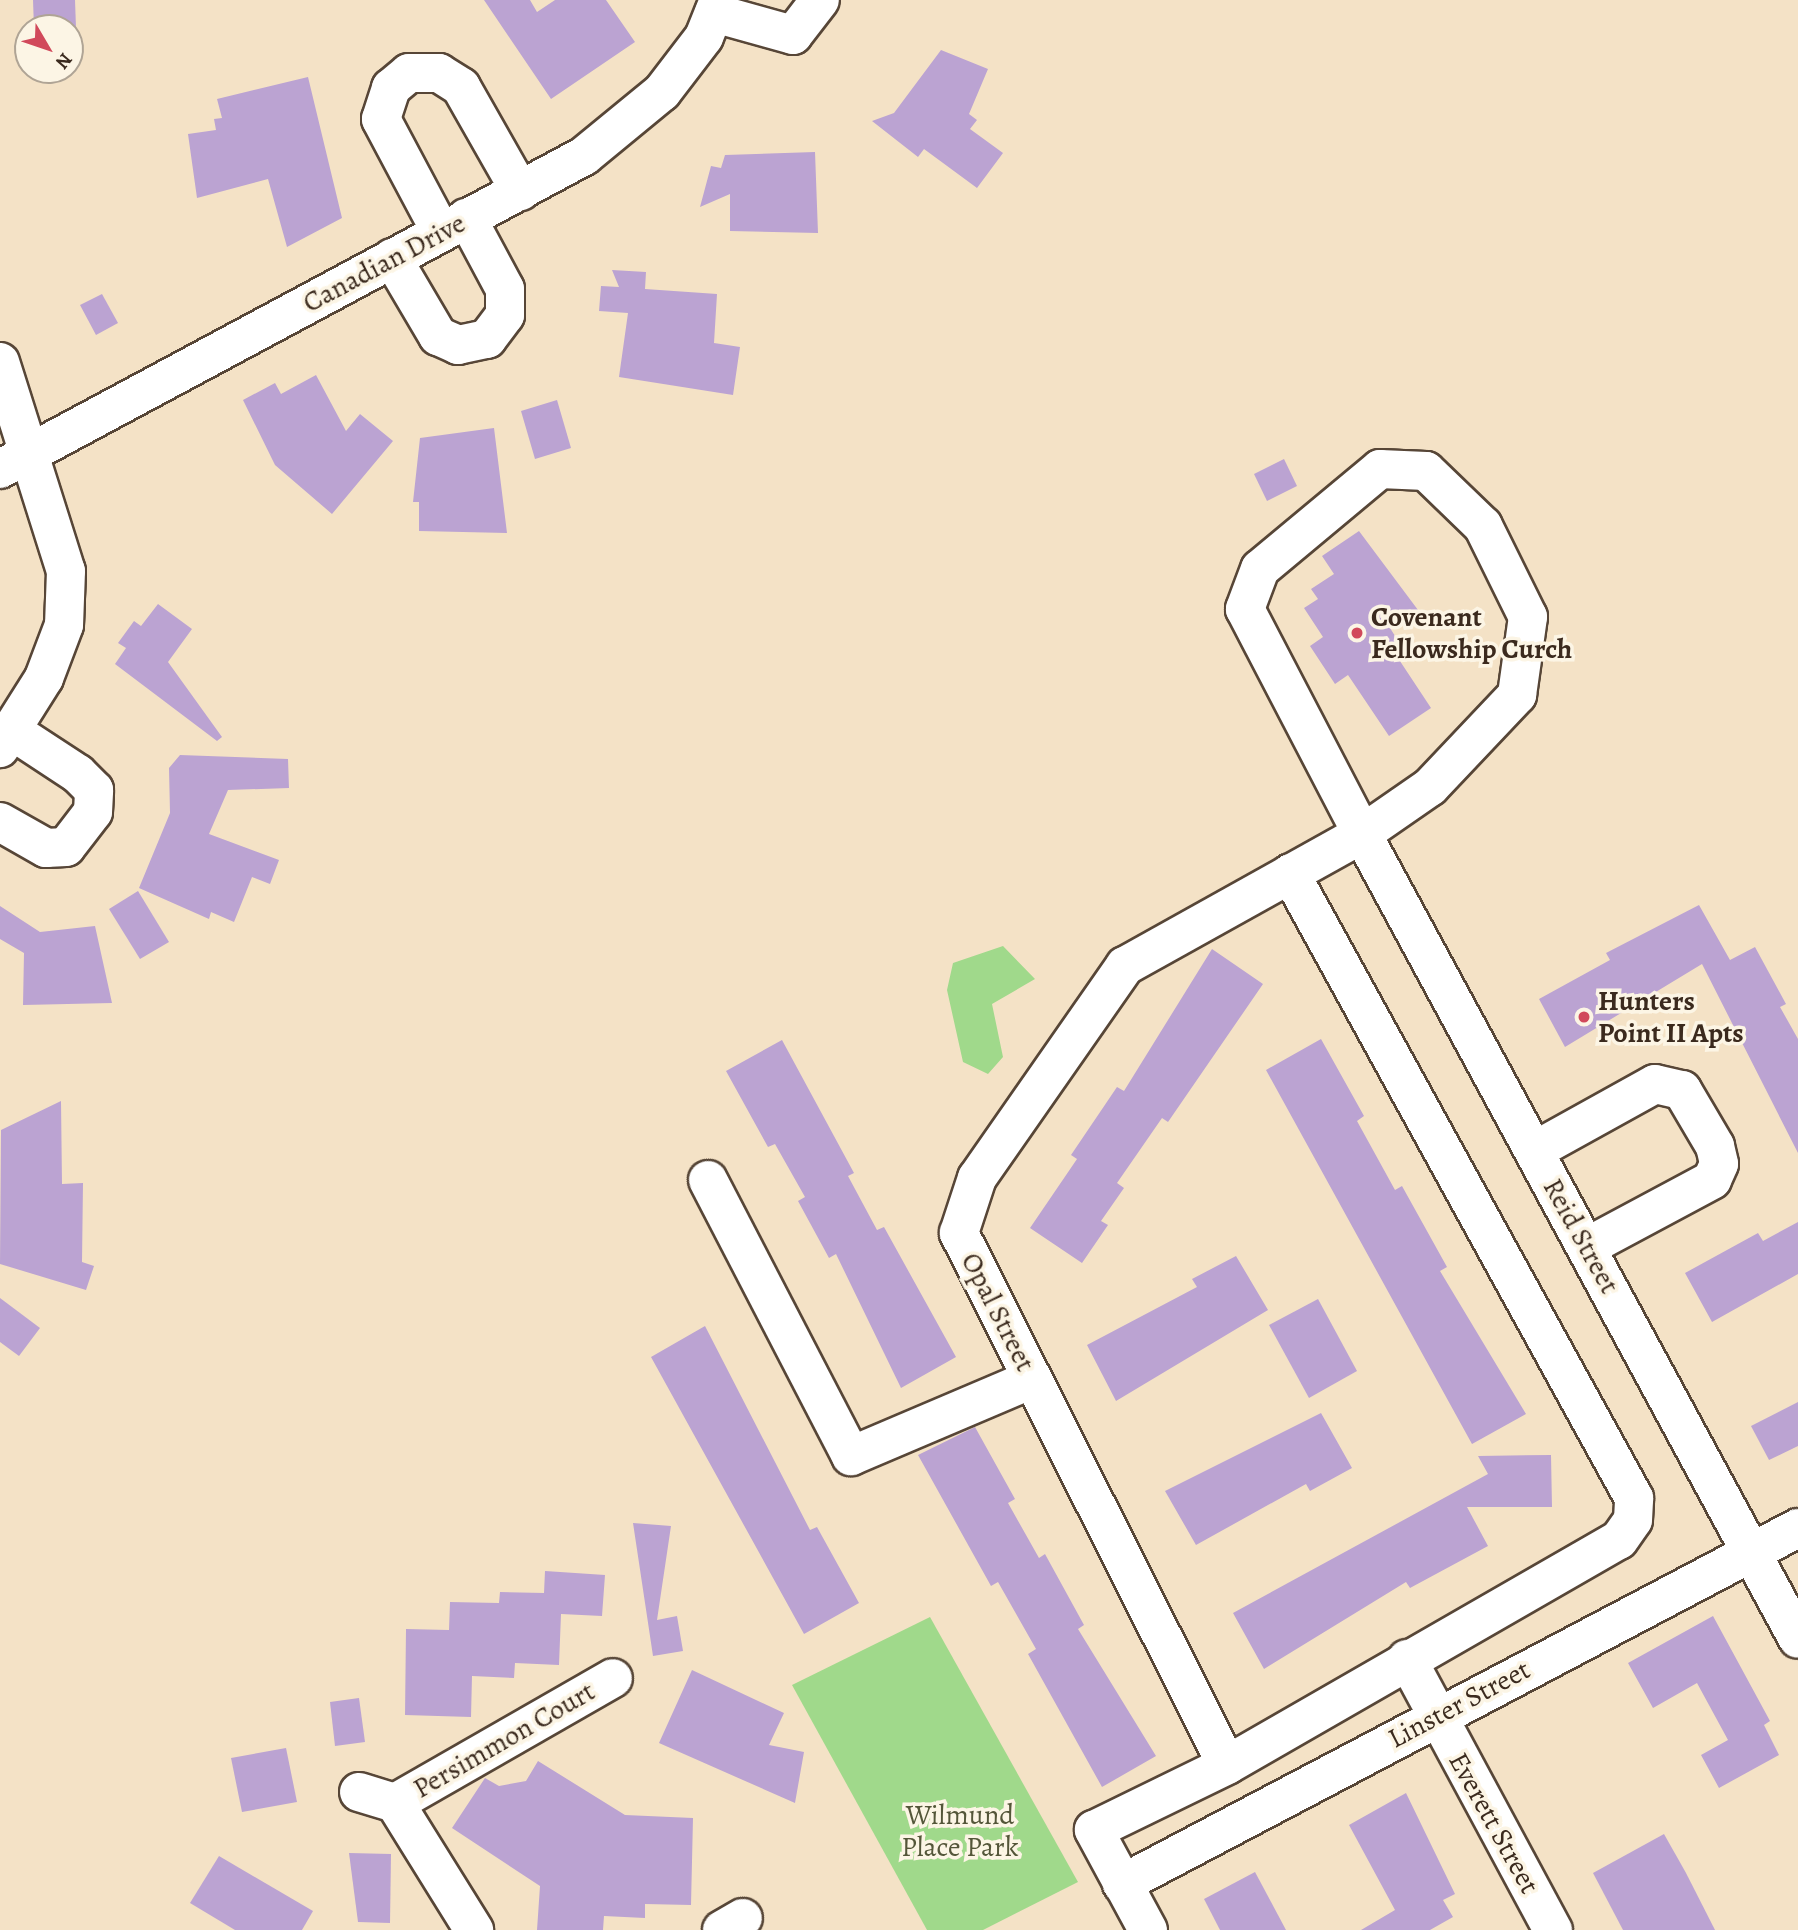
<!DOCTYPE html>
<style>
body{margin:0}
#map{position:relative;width:1798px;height:1930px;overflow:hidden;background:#f4e2c6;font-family:Alegreya,serif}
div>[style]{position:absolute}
.green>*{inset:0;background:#a0d98b}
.building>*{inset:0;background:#bba3d2}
.roads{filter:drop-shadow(2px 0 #574637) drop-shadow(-2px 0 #574637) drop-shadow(0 2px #574637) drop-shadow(0 -2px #574637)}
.minor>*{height:38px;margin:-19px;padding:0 19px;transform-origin:19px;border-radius:19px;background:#fff}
.dots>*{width:19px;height:19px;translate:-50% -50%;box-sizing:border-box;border:4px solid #fcf5e5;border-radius:50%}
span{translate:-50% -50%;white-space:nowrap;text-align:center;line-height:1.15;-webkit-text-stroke:7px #fcf5e5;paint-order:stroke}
.street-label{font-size:28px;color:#3b2a1e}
.poi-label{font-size:28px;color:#3b2a1e;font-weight:700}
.left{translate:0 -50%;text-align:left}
.park-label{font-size:28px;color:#545639}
.north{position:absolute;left:14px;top:14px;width:70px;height:70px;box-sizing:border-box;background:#fcf5e5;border:2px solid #afa495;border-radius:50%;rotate:129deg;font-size:19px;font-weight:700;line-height:28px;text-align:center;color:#3b2a1e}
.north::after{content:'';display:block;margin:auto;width:24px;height:32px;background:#d1495b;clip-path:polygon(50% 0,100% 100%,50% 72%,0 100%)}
</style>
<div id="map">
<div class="green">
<div style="clip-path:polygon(1003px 946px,1035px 979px,992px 1004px,1003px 1057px,988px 1074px,963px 1062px,947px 990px,953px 963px)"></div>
<div style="clip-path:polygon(930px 1617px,1078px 1882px,983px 1930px,927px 1930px,792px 1685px)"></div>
</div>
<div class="building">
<div style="clip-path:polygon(33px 0,75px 0,76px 28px,34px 28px)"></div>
<div style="clip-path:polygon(484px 0,530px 0,537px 12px,555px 0,606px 0,635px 42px,551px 99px)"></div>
<div style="clip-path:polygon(941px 50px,988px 69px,969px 114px,977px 120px,970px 129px,1003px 153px,977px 188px,924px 149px,918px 157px,872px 121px,894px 113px)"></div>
<div style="clip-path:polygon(308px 77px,342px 218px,287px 247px,268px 179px,197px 198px,188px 134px,216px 130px,214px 119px,222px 118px,217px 99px)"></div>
<div style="clip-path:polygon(815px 152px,818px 233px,730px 231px,730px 194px,700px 207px,711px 166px,721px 168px,725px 155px)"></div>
<div style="clip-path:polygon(612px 270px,646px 272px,645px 289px,717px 294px,714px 343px,740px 347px,733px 395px,619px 377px,628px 313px,599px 311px,601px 286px,619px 287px)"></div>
<div style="clip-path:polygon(102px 294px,118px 323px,96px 335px,80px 305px)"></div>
<div style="clip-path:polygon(316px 375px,346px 431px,360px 414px,393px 441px,332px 514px,275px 465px,243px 400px,275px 383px,281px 394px)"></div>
<div style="clip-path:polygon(557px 400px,571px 448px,535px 459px,521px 411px)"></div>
<div style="clip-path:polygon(494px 428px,507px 533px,419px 531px,419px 502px,413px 502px,420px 438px)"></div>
<div style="clip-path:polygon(1284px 459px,1297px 486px,1267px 501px,1254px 474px)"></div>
<div style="clip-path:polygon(1359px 531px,1418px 610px,1390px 628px,1402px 647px,1394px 652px,1431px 708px,1389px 736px,1348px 675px,1335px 684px,1310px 646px,1323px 637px,1304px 608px,1318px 599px,1311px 589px,1334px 574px,1322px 556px)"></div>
<div style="clip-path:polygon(158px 604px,192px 629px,168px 662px,222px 737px,217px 741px,115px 664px,126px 648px,118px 643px,134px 621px,141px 626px)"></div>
<div style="clip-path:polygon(180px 755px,288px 759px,289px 788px,228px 790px,209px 834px,279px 860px,270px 884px,252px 877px,234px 922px,211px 912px,209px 919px,139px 888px,170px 813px,169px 768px)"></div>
<div style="clip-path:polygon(138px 891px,169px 942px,140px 959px,109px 909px)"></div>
<div style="clip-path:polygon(1699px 905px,1730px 960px,1755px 947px,1786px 1004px,1780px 1007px,1798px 1039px,1798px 1153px,1702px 964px,1565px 1047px,1539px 999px,1610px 960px,1606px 953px)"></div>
<div style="clip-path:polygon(0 906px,40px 932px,95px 926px,112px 1003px,23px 1005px,24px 953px,0 939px)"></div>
<div style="clip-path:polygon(1212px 949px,1263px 984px,1168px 1122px,1162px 1118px,1117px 1183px,1124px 1188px,1101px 1221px,1108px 1225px,1082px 1263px,1030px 1228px,1077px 1159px,1071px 1155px,1117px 1087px,1124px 1091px)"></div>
<div style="clip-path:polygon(1321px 1039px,1364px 1116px,1357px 1121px,1395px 1190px,1402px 1186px,1447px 1267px,1440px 1271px,1526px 1414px,1472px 1444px,1266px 1070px)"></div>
<div style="clip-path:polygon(782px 1040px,854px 1173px,848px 1176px,877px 1230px,884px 1227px,956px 1357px,901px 1388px,836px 1254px,829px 1258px,798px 1201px,805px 1197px,775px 1144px,768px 1147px,726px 1071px)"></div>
<div style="clip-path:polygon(61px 1101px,62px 1184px,83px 1183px,82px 1262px,94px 1266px,86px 1290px,0 1264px,1px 1130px)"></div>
<div style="clip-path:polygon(1798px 1222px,1798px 1274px,1712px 1322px,1685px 1273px,1758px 1233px,1763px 1241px)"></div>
<div style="clip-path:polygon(1236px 1256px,1268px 1310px,1116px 1401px,1087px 1345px,1197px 1287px,1192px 1279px)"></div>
<div style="clip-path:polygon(0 1298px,40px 1328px,19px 1356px,0 1342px)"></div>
<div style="clip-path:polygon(1318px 1299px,1357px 1371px,1309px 1398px,1269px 1325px)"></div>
<div style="clip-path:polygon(705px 1326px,810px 1530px,817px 1527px,859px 1603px,804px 1634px,651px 1357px)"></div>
<div style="clip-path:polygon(1798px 1402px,1798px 1446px,1769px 1460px,1751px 1426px)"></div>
<div style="clip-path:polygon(1321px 1413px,1352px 1468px,1310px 1491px,1306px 1484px,1196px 1545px,1165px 1491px)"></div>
<div style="clip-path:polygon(975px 1427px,1015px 1499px,1008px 1503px,1039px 1558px,1045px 1554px,1084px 1625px,1078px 1629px,1156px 1756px,1102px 1787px,1028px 1654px,1036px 1649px,998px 1582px,991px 1586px,918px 1455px)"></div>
<div style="clip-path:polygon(1551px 1455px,1552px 1507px,1467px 1507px,1488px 1546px,1410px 1588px,1406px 1582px,1264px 1669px,1233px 1613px,1488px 1474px,1478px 1456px)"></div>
<div style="clip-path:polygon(633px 1523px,671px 1526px,657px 1620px,677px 1616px,683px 1651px,653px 1656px)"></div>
<div style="clip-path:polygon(545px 1571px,605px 1575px,602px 1616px,561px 1614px,559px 1665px,515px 1663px,514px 1678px,472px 1676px,471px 1717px,405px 1715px,406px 1629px,449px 1630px,450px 1602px,499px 1603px,500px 1592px,544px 1593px)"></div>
<div style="clip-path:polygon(1713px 1616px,1770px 1721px,1764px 1725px,1779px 1755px,1719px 1788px,1701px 1755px,1728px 1740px,1697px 1683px,1653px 1708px,1628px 1663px)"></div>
<div style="clip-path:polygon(692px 1670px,784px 1713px,769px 1745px,804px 1752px,795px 1803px,659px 1743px)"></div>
<div style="clip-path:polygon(359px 1698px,365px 1742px,335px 1746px,330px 1702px)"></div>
<div style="clip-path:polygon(286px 1748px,297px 1802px,242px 1812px,231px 1758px)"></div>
<div style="clip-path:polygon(538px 1761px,625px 1815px,693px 1818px,691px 1905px,645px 1904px,645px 1918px,604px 1916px,603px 1930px,537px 1930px,540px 1886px,452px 1828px,485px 1778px,499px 1786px,526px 1781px)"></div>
<div style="clip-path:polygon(1406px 1793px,1455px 1894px,1443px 1900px,1453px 1917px,1430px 1930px,1361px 1930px,1395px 1910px,1349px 1825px)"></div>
<div style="clip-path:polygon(1664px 1834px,1686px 1873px,1715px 1930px,1623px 1930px,1593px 1873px)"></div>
<div style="clip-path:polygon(349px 1853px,391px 1854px,390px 1923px,358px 1922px)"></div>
<div style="clip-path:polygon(219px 1856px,313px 1911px,302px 1930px,235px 1930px,190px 1903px)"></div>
<div style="clip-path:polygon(1255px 1872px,1286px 1930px,1220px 1930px,1204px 1899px)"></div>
</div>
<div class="roads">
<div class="minor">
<div style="left:714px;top:13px;width:82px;rotate:15.6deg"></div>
<div style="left:793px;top:35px;width:44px;rotate:-52.4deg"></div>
<div style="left:441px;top:232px;width:128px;rotate:-118deg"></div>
<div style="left:381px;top:119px;width:33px;rotate:-72deg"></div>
<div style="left:391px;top:88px;width:23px;rotate:-40deg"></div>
<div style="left:409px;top:73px;width:30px"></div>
<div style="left:439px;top:73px;width:26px;rotate:32deg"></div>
<div style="left:461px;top:87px;width:120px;rotate:60.4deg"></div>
<div style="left:392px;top:258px;width:91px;rotate:59.5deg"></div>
<div style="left:438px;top:336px;width:22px;rotate:24deg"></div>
<div style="left:458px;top:345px;width:30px;rotate:-12deg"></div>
<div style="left:487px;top:339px;width:30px;rotate:-53deg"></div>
<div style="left:505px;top:315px;width:26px;rotate:-90deg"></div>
<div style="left:505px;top:289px;width:81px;rotate:-118.2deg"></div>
<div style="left:0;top:362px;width:219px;rotate:72.5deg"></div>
<div style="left:66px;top:571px;width:54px;rotate:92.1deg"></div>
<div style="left:64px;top:625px;width:57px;rotate:110.7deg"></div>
<div style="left:44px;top:678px;width:83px;rotate:122.2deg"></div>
<div style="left:0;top:469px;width:663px;rotate:-28.19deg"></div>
<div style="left:584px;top:156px;width:101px;rotate:-39.4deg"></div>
<div style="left:662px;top:92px;width:69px;rotate:-52.6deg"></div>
<div style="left:704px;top:37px;width:40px;rotate:-68deg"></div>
<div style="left:0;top:822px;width:53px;rotate:29.5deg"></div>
<div style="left:46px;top:848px;width:20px;rotate:-3deg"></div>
<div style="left:66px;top:847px;width:44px;rotate:-52.4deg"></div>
<div style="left:93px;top:812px;width:22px;rotate:-87deg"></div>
<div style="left:94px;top:790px;width:23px;rotate:-135deg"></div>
<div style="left:78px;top:774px;width:80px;rotate:-146.7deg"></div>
<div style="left:1534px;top:1151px;width:138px;rotate:-29deg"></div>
<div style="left:1655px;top:1084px;width:28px;rotate:13deg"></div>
<div style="left:1682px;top:1090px;width:65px;rotate:59.5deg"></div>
<div style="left:1715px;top:1146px;width:18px;rotate:77deg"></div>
<div style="left:1719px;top:1164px;width:17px;rotate:114deg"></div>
<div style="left:1712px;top:1180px;width:142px;rotate:151.8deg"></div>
<div style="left:708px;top:1180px;width:311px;rotate:62.6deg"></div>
<div style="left:851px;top:1456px;width:197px;rotate:-23deg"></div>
<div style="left:1407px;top:1659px;width:308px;rotate:61.7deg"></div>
<div style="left:1227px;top:1765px;width:596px;rotate:-116.74deg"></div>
<div style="left:959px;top:1233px;width:58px;rotate:-71.9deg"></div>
<div style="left:977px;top:1178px;width:259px;rotate:-55.1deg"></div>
<div style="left:1125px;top:966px;width:271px;rotate:-29.1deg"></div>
<div style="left:1362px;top:834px;width:83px;rotate:-34.7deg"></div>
<div style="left:1430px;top:787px;width:127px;rotate:-46.6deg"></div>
<div style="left:1517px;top:695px;width:79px;rotate:-82deg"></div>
<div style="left:1528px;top:617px;width:102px;rotate:-116.3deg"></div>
<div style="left:1483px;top:526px;width:79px;rotate:-136deg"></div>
<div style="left:1426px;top:471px;width:46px;rotate:-177.5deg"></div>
<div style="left:1380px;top:469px;width:156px;rotate:140.2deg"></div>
<div style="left:1260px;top:569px;width:43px;rotate:110.6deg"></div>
<div style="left:1245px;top:609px;width:254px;rotate:62.5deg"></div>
<div style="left:1362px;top:834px;width:915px;rotate:61.56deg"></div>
<div style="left:359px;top:1792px;width:38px;rotate:17deg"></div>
<div style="left:395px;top:1803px;width:150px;rotate:58.1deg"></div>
<div style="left:395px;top:1803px;width:251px;rotate:-29.8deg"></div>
<div style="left:1122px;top:1884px;width:764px;rotate:-27.77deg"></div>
<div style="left:722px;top:1930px;width:24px;rotate:-30deg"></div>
<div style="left:1148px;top:1930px;width:114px;rotate:-118.4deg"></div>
<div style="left:1094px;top:1830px;width:148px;rotate:-26deg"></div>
<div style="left:1227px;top:1765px;width:452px;rotate:-29.9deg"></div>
<div style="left:1619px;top:1540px;width:24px;rotate:-55deg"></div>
<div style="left:1633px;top:1520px;width:22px;rotate:-87deg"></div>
<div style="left:1634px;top:1498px;width:713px;rotate:-118.83deg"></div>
</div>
</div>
<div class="dots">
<div style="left:1357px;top:633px;background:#d1495b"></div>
<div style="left:1584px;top:1017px;background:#d1495b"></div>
</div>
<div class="street-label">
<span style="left:384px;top:263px;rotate:-28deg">Canadian Drive</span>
<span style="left:1581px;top:1236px;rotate:61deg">Reid Street</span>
<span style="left:998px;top:1312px;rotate:63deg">Opal Street</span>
<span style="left:1459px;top:1704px;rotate:-28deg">Linster Street</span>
<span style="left:504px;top:1740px;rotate:-30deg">Persimmon Court</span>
<span style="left:1494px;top:1823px;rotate:61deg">Everett Street</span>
</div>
<div class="poi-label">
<span class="left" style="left:1371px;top:633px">Covenant<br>Fellowship Curch</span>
<span class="left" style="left:1598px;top:1017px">Hunters<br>Point II Apts</span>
</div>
<div class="park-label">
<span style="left:960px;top:1831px">Wilmund<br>Place Park</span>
</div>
<div class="north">N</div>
</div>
